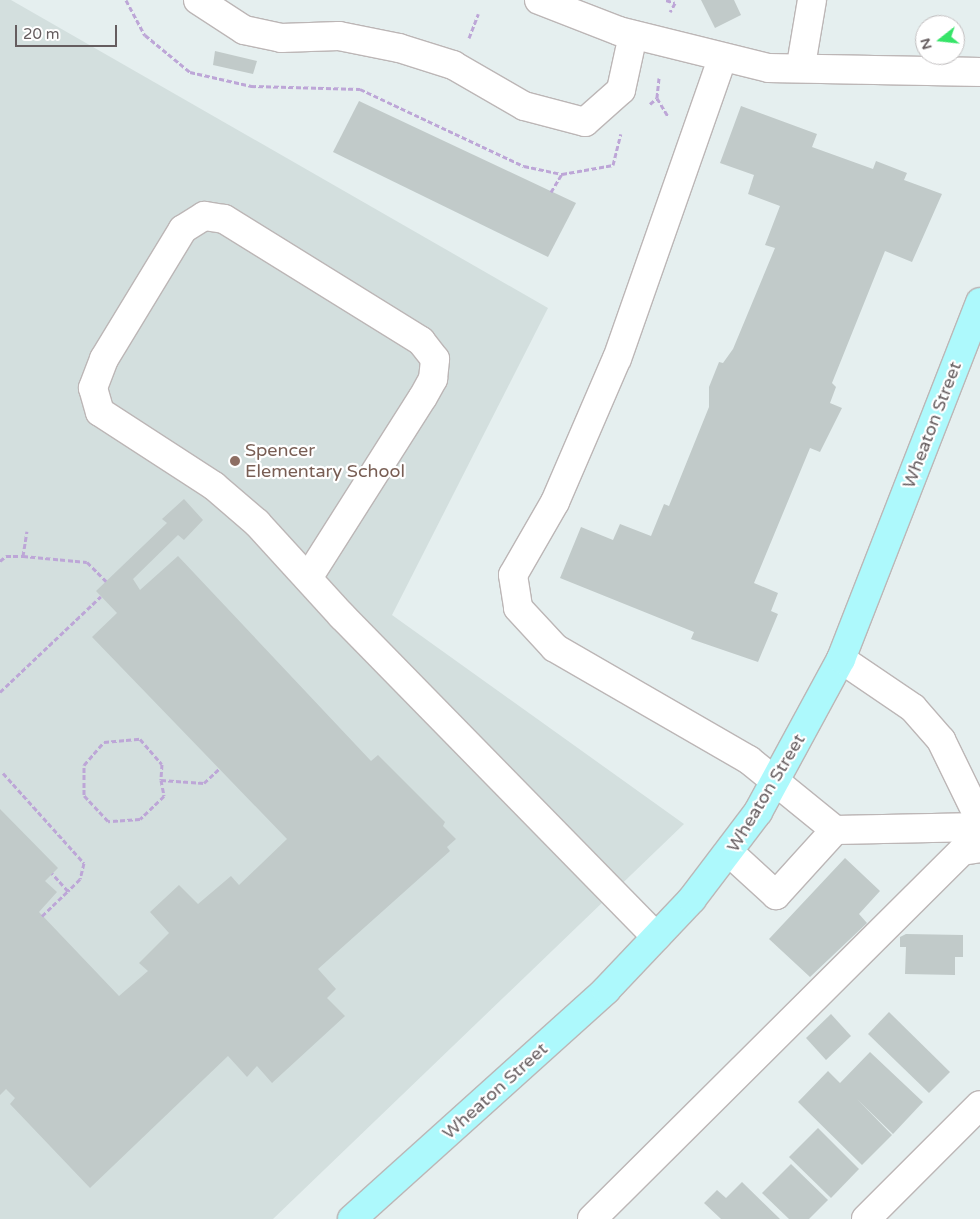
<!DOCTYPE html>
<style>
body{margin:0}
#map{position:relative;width:980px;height:1219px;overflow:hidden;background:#e5efef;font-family:"Varela Round",sans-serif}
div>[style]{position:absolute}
.education>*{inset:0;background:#d3dfde}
.building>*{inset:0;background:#c1cac9}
.path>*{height:3px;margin-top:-1.5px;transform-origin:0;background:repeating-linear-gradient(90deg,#bda6d7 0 5px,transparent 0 7.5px)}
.roads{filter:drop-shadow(1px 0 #bcb6b6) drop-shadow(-1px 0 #bcb6b6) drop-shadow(0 1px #bcb6b6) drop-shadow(0 -1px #bcb6b6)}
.minor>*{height:28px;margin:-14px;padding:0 14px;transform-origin:14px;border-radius:14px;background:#fff}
.major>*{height:28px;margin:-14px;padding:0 14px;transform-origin:14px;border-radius:14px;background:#adf9fc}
.dots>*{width:14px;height:14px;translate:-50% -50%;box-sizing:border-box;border:2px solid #fff;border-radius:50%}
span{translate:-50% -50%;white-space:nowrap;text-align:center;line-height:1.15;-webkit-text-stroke:4.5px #fff;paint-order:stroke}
.street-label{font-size:18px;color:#655d5f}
.education-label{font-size:18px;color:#785e54}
.left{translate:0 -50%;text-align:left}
.north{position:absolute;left:915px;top:15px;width:50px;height:50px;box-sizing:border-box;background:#fff;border:1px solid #c1bebf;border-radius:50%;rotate:254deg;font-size:14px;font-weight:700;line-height:20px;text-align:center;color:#655d5f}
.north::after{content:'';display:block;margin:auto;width:18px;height:22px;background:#36e468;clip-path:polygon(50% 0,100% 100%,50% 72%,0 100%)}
.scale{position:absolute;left:15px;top:25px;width:102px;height:22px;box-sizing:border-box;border:2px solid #655d5f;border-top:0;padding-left:6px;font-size:15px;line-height:18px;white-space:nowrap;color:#655d5f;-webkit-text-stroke:4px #fff;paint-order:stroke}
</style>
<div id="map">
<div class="education">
<div style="clip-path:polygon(0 0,11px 0,548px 308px,392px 615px,684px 824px,273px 1219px,0 1219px)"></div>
</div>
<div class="building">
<div style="clip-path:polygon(701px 0,734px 0,741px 15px,715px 28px)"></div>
<div style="clip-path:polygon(215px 51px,257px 61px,253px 74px,213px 65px)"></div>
<div style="clip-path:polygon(359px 101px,576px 203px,548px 257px,333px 152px)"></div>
<div style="clip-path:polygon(741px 106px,817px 134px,812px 147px,873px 169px,876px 161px,907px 173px,904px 180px,942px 194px,912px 262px,885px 251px,832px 383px,836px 387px,830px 403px,842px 408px,820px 452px,810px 448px,754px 583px,778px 593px,771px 611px,778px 614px,758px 662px,691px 639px,694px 632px,560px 578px,581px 527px,613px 540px,620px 524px,651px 536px,664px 504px,669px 506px,709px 407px,709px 387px,719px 362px,723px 363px,733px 349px,775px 248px,765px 245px,780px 206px,748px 194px,754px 175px,720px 163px)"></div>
<div style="clip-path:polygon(184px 499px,203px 520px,184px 540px,178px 535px,133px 579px,140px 590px,178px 556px,371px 761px,378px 755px,445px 822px,443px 826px,456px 839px,447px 847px,450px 851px,318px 969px,336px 989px,327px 998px,345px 1016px,272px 1083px,257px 1066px,247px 1077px,228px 1056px,90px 1188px,10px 1104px,15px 1098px,6px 1089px,0 1095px,0 809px,58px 868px,45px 881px,57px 892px,39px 912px,119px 996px,148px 971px,139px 963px,169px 933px,150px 912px,179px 885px,198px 904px,231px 876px,239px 885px,287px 839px,92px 637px,117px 613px,96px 591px,167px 523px,162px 519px)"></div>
<div style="clip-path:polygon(845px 858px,880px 891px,859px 914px,867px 923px,810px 977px,769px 939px)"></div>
<div style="clip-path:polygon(906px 934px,963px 935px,963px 957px,955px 957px,955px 975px,905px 974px,906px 947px,900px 947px,900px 937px)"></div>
<div style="clip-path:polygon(889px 1012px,950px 1072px,929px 1093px,868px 1034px)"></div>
<div style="clip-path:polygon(831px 1014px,851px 1036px,826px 1060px,806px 1038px)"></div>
<div style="clip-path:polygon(870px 1052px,923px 1102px,893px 1134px,857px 1099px,892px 1135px,862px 1165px,798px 1102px,828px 1071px,840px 1083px)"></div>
<div style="clip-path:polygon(818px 1128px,859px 1169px,831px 1198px,789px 1157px)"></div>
<div style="clip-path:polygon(791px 1164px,828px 1200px,809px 1219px,789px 1219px,762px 1193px)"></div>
<div style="clip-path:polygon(742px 1182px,780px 1219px,721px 1219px,704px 1203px,717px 1190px,726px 1198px)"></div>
</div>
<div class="path">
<div style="left:126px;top:0;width:40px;rotate:62deg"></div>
<div style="left:145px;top:35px;width:58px;rotate:39.4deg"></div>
<div style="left:190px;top:72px;width:63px;rotate:12.9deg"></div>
<div style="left:251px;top:86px;width:109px;rotate:1.6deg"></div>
<div style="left:360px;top:89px;width:181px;rotate:25.2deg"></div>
<div style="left:524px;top:166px;width:39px;rotate:12deg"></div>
<div style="left:666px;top:0;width:9px;rotate:18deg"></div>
<div style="left:675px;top:3px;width:10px;rotate:119deg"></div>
<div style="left:469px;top:38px;width:26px;rotate:-69deg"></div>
<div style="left:659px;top:78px;width:20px;rotate:96deg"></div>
<div style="left:657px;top:98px;width:21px;rotate:59deg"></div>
<div style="left:650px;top:104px;width:9px;rotate:-41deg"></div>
<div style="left:551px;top:192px;width:21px;rotate:-59deg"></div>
<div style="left:562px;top:174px;width:52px;rotate:-10deg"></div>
<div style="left:613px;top:165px;width:32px;rotate:-76deg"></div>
<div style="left:23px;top:556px;width:25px;rotate:-81deg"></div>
<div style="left:0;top:561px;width:8px;rotate:-40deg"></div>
<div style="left:6px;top:556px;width:17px"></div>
<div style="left:23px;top:556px;width:64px;rotate:5.4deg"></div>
<div style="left:87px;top:562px;width:27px;rotate:45deg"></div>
<div style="left:0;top:692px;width:139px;rotate:-43.5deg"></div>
<div style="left:3px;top:773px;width:121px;rotate:48deg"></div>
<div style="left:84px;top:863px;width:16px;rotate:104deg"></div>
<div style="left:80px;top:879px;width:17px;rotate:135deg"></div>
<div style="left:68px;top:891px;width:24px;rotate:-132deg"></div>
<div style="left:161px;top:780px;width:16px;rotate:79deg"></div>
<div style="left:164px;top:796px;width:33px;rotate:136deg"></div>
<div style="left:140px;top:819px;width:32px;rotate:176deg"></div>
<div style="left:108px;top:821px;width:35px;rotate:-133deg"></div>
<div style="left:84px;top:795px;width:30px;rotate:-90deg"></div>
<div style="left:84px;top:765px;width:30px;rotate:-49deg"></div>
<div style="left:104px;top:742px;width:36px;rotate:-5deg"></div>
<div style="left:140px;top:739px;width:33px;rotate:49deg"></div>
<div style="left:162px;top:764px;width:16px;rotate:94deg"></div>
<div style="left:161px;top:780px;width:43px;rotate:4deg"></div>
<div style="left:204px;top:783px;width:21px;rotate:-43deg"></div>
<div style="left:42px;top:916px;width:36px;rotate:-44deg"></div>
</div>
<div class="roads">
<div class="minor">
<div style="left:198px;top:0;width:55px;rotate:33.1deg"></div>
<div style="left:244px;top:30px;width:38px;rotate:12deg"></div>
<div style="left:281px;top:38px;width:58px;rotate:-2deg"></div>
<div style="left:339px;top:36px;width:61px;rotate:11.3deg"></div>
<div style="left:399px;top:48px;width:57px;rotate:17.5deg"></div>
<div style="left:453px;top:65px;width:82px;rotate:30deg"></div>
<div style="left:524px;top:106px;width:63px;rotate:14.7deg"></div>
<div style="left:585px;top:122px;width:48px;rotate:-41.6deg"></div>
<div style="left:621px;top:90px;width:56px;rotate:-77.7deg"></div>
<div style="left:539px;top:0;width:86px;rotate:21.2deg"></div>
<div style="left:619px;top:31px;width:154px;rotate:13.9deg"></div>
<div style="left:769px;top:68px;width:211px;rotate:1.1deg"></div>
<div style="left:722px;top:59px;width:317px;rotate:109.3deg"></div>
<div style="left:617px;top:358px;width:157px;rotate:113.3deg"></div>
<div style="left:555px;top:502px;width:84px;rotate:119.9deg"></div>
<div style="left:513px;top:575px;width:33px;rotate:81deg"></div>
<div style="left:518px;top:608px;width:54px;rotate:47.2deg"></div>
<div style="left:555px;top:648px;width:224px;rotate:30deg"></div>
<div style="left:749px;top:760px;width:111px;rotate:39.1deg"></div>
<div style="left:835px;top:830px;width:88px;rotate:132.2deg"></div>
<div style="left:776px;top:895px;width:62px;rotate:-137.6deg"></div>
<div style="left:801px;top:65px;width:66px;rotate:-80.4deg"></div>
<div style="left:308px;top:578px;width:214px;rotate:-57.6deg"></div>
<div style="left:423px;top:397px;width:21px;rotate:-61deg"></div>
<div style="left:433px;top:379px;width:20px;rotate:-84deg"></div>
<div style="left:435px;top:359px;width:23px;rotate:-128deg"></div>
<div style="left:421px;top:341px;width:232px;rotate:-148.2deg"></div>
<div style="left:224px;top:219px;width:20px;rotate:-171deg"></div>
<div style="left:204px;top:216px;width:25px;rotate:148deg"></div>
<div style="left:183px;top:229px;width:152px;rotate:121.3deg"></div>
<div style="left:104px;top:359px;width:31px;rotate:111deg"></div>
<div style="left:93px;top:388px;width:25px;rotate:74deg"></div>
<div style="left:100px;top:412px;width:136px;rotate:33deg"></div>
<div style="left:214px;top:486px;width:57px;rotate:40.7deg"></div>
<div style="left:257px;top:523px;width:126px;rotate:47.6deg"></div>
<div style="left:342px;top:616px;width:449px;rotate:45.6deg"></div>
<div style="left:841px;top:659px;width:87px;rotate:34.2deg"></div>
<div style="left:913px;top:708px;width:43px;rotate:48.8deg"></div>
<div style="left:941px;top:740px;width:89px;rotate:64deg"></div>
<div style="left:835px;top:830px;width:145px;rotate:-1.2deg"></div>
<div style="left:592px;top:1219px;width:522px;rotate:-44.84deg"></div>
<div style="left:962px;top:851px;width:18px;rotate:-9deg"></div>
<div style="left:866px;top:1219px;width:161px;rotate:-45deg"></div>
</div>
<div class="major">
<div style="left:352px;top:1219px;width:342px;rotate:-42deg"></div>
<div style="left:606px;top:990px;width:125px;rotate:-46.6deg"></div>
<div style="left:692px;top:899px;width:109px;rotate:-52.8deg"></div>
<div style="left:758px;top:812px;width:174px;rotate:-61.5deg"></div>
<div style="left:841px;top:659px;width:383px;rotate:-68.7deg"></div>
</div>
</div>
<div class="dots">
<div style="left:235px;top:461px;background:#8d6e63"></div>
</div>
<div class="street-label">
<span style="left:932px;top:425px;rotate:-69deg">Wheaton Street</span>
<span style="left:766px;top:793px;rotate:-59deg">Wheaton Street</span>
<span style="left:495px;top:1091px;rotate:-42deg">Wheaton Street</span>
</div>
<div class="education-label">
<span class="left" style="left:245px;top:461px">Spencer<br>Elementary School</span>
</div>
<div class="north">N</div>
<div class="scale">20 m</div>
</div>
